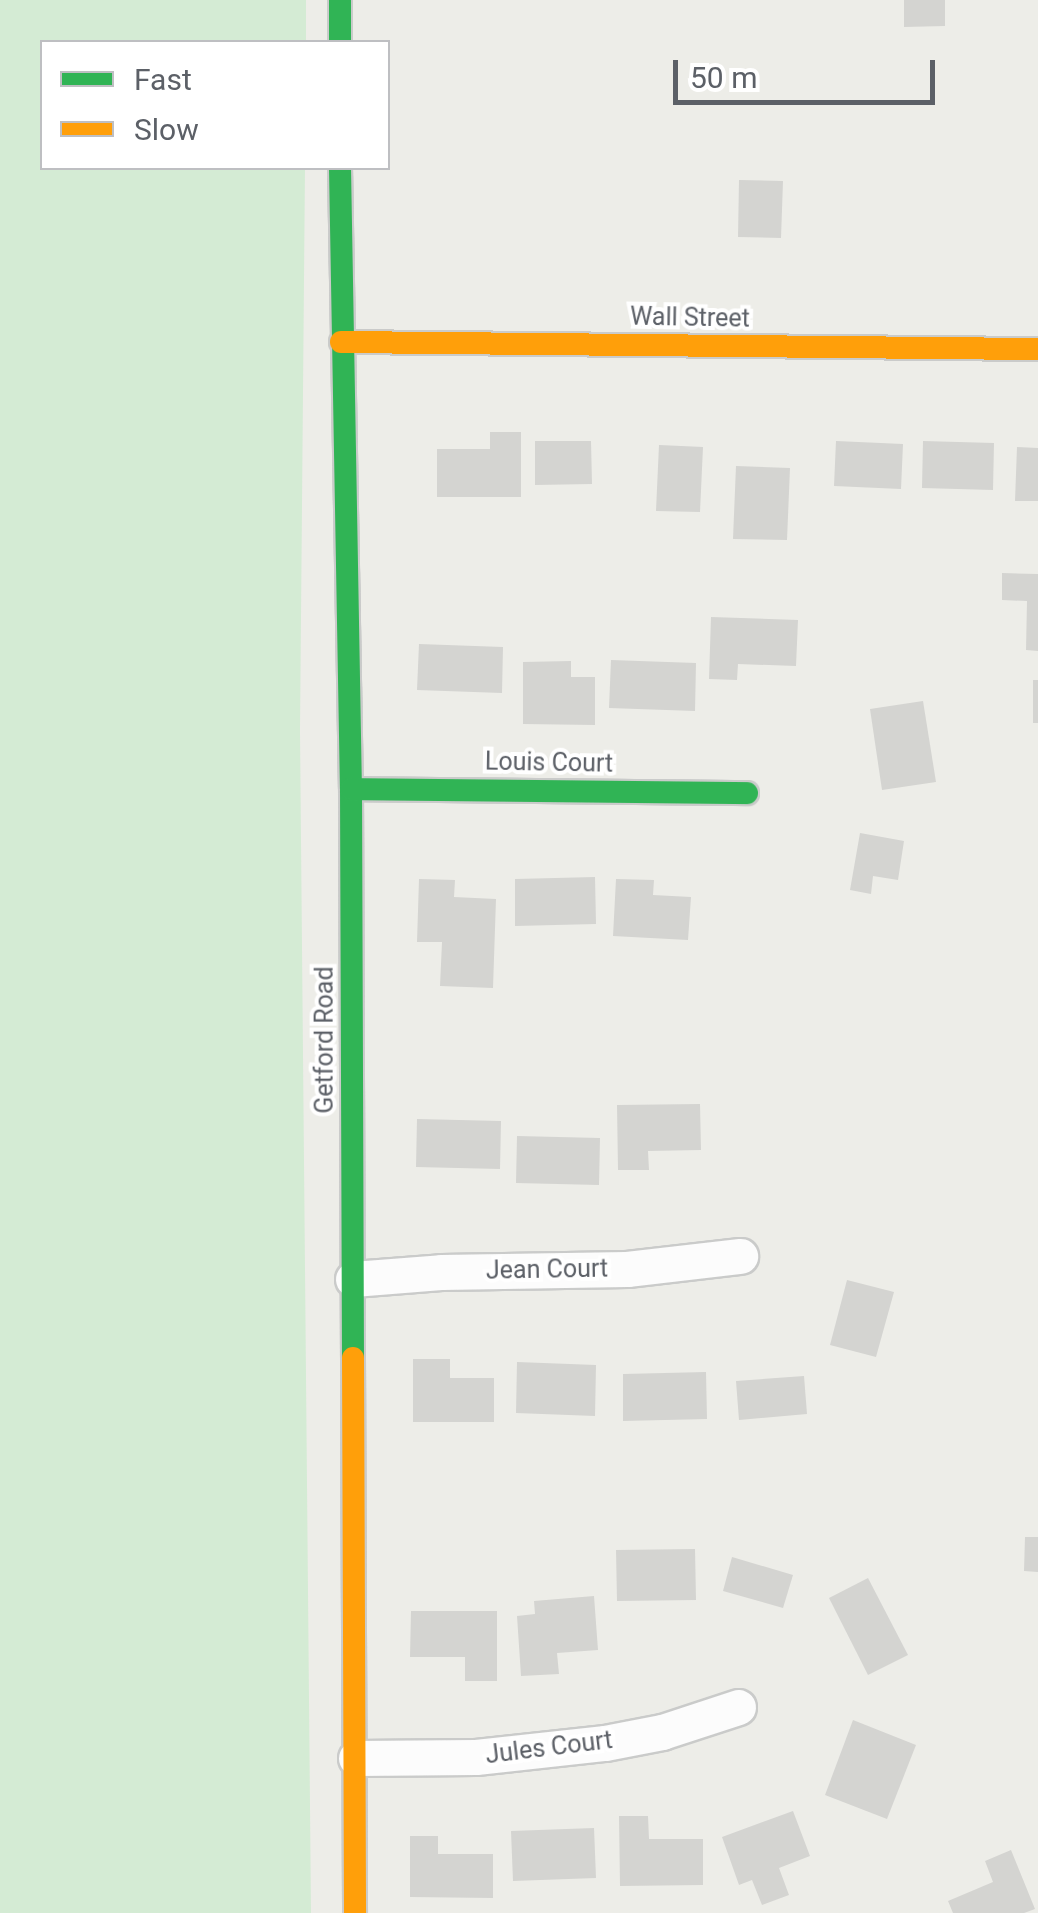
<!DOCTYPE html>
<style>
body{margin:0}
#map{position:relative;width:1038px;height:1913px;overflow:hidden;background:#edede8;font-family:Roboto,sans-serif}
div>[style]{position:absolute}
.green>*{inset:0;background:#d4ebd4}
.building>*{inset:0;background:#d4d4d1}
.roads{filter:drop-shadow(2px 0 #cacbca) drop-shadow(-2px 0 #cacbca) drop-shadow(0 2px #cacbca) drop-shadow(0 -2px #cacbca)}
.street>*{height:35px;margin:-17.5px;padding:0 17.5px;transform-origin:17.5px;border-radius:17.5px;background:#fcfcfc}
.fast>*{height:22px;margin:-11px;padding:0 11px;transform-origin:11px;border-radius:11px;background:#30b455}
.slow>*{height:22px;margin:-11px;padding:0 11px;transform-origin:11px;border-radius:11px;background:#ff9f0a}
span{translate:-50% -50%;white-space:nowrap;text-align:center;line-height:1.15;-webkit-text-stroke:8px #fff;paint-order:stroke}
.street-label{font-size:25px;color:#5c6067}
.legend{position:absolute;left:40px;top:40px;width:350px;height:130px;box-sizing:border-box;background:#fff;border:2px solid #bebfc2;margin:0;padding:12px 18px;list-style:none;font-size:30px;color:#5c6067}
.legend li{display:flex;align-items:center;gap:20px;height:50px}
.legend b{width:50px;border:2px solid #bebfc2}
.scale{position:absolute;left:673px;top:60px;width:262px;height:45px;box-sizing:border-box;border:5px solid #5c6067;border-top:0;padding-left:12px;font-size:30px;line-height:35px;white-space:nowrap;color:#5c6067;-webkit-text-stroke:8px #fff;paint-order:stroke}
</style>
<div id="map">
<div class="green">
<div style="clip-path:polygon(0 0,306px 0,306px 42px,42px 42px,42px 168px,305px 168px,300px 731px,311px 1913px,0 1913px)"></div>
</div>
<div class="building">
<div style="clip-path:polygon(904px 0,945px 0,945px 26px,904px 27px)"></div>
<div style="clip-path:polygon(739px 180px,783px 181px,781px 238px,738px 237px)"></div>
<div style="clip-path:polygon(490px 432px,521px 432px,521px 497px,437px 497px,437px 449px,490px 449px)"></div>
<div style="clip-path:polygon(535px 441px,591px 441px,592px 484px,535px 485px)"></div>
<div style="clip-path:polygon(836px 441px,903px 444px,901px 489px,834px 486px)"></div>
<div style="clip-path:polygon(923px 441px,994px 443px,993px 490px,922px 488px)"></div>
<div style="clip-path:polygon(659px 445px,703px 447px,700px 512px,656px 511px)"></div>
<div style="clip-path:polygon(1017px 447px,1038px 448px,1038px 501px,1015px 501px)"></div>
<div style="clip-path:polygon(736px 466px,790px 468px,787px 540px,733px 539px)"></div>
<div style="clip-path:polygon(1002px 573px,1038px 574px,1038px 651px,1026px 650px,1027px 601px,1002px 600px)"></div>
<div style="clip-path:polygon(711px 617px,798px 620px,796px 666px,738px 664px,737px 680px,709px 679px)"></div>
<div style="clip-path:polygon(419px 644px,503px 647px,502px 693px,417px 690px)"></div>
<div style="clip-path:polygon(611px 660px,696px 663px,695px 711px,609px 708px)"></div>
<div style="clip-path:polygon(571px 661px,571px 677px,595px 677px,595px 725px,523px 724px,523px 662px)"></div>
<div style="clip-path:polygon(1033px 680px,1038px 680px,1038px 723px,1033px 723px)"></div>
<div style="clip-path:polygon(923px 701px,936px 782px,882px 790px,870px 709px)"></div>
<div style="clip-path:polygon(860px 833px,904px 841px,898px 880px,873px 876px,871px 894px,850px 890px)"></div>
<div style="clip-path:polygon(595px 877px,596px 924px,515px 926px,515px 879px)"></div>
<div style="clip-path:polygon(419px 879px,455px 880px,454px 897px,496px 899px,493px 988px,440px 986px,442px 942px,417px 942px)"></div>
<div style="clip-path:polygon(616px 879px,654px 880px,653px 895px,691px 897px,688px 940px,613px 936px)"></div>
<div style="clip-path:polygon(700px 1104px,701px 1150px,648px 1151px,649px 1170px,618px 1170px,617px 1105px)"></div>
<div style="clip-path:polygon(417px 1119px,501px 1121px,500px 1169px,416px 1167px)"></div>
<div style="clip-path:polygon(517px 1136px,600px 1138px,599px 1185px,516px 1183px)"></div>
<div style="clip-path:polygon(847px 1280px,894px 1292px,876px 1357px,830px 1345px)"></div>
<div style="clip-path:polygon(413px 1359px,450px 1359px,450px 1378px,494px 1378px,494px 1422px,413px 1422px)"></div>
<div style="clip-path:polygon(517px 1362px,596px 1365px,595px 1416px,516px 1413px)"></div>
<div style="clip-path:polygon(706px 1372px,707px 1419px,623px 1421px,623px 1374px)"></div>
<div style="clip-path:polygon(804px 1376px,807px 1414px,739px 1420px,736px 1381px)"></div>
<div style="clip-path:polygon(1025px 1537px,1038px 1537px,1038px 1572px,1024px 1571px)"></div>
<div style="clip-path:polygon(695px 1549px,696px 1600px,617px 1601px,616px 1550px)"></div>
<div style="clip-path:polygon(732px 1557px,793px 1575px,783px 1608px,723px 1591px)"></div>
<div style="clip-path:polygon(868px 1578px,908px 1655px,868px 1675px,829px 1598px)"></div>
<div style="clip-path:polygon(594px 1596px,598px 1650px,557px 1653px,559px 1674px,521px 1676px,517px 1616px,535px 1614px,534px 1601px)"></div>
<div style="clip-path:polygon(411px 1611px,497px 1611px,497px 1681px,465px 1681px,465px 1657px,410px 1657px)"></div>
<div style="clip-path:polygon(853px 1720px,916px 1745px,887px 1819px,825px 1795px)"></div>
<div style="clip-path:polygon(793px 1811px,810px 1856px,779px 1868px,789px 1895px,762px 1905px,752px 1880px,739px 1885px,722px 1837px)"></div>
<div style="clip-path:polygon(619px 1816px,648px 1816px,649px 1839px,703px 1839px,703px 1885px,620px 1886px)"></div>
<div style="clip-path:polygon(594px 1828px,596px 1878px,513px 1881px,511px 1831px)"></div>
<div style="clip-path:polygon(410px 1836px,438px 1836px,438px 1854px,493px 1854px,493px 1898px,410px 1897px)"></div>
<div style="clip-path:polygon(1011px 1850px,1035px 1909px,1024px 1913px,953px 1913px,948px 1901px,993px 1882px,985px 1861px)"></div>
</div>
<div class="roads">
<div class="street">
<div style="left:353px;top:1279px;width:88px;rotate:-4.5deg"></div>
<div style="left:441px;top:1272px;width:186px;rotate:-0.9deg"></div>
<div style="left:627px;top:1269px;width:114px;rotate:-6.6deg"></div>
<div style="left:356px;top:1758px;width:120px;rotate:-0.5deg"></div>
<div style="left:476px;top:1757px;width:130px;rotate:-6.2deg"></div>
<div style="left:605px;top:1743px;width:58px;rotate:-10.9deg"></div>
<div style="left:662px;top:1732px;width:80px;rotate:-18.2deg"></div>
</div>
<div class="fast">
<div style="left:340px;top:0;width:42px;rotate:90deg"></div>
<div style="left:340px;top:168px;width:621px;rotate:88.99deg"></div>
<div style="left:351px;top:789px;width:569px;rotate:89.8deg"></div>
<div style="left:351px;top:789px;width:396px;rotate:0.6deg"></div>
</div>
<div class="slow">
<div style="left:341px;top:342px;width:697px;rotate:0.58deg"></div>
<div style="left:353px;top:1358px;width:555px;rotate:89.79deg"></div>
</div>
</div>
<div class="street-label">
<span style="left:690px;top:318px;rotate:1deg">Wall Street</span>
<span style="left:549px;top:763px;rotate:1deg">Louis Court</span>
<span style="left:325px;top:1040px;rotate:-90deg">Getford Road</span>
<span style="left:547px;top:1270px;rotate:-1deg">Jean Court</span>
<span style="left:549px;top:1748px;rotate:-7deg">Jules Court</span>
</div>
<ul class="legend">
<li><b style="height:12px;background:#30b455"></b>Fast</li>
<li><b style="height:12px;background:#ff9f0a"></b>Slow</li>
</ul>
<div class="scale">50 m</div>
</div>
